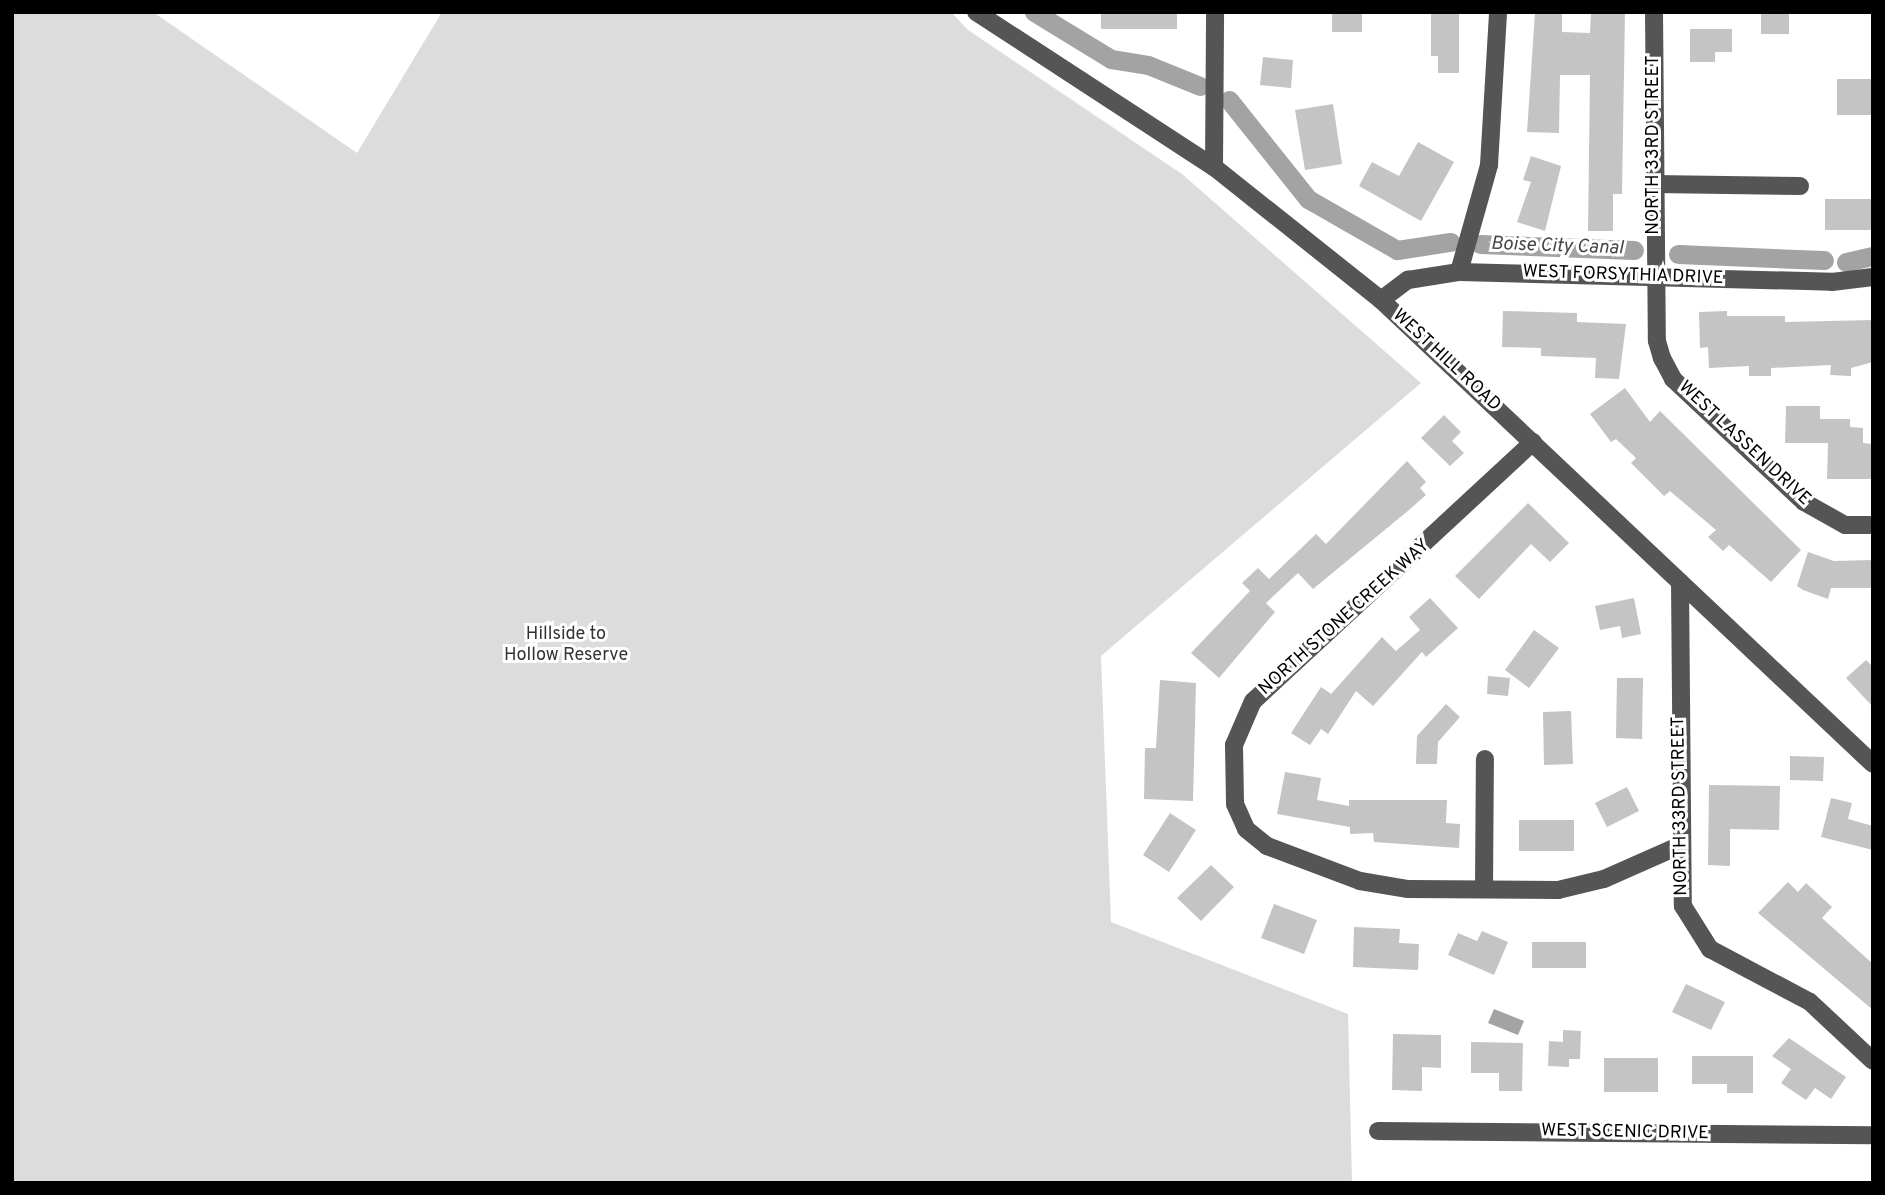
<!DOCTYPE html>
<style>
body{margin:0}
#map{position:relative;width:1885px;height:1195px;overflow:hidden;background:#fff;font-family:Overpass,sans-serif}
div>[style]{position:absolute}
.green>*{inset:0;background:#dcdcdc}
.water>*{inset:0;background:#a3a3a3}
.canal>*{height:19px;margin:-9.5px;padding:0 9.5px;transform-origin:9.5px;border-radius:9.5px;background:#a3a3a3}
.building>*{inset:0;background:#c4c4c4}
.minor>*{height:18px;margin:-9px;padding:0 9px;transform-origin:9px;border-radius:9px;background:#555}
span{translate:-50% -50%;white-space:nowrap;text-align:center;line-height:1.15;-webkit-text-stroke:6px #fff;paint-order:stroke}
.street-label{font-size:18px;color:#000}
.park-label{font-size:18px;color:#333}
.water-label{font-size:19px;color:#444;font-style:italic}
.frame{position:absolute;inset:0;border:14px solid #000;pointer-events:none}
</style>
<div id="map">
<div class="green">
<div style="clip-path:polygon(12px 12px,153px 12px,357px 153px,442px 12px,951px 12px,968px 30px,1182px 174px,1421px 383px,1101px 656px,1111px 922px,1348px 1014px,1352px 1183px,12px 1183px)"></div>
</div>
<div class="water">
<div style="clip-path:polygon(1494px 1009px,1524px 1021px,1518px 1035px,1488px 1023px)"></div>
</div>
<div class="canal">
<div style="left:1034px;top:12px;width:90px;rotate:31.4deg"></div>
<div style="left:1111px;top:59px;width:37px;rotate:9deg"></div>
<div style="left:1148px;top:65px;width:56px;rotate:22deg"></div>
<div style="left:1229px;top:100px;width:127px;rotate:51.4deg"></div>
<div style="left:1308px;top:199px;width:103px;rotate:29.8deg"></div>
<div style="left:1397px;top:250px;width:54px;rotate:-8.6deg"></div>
<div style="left:1480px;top:244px;width:154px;rotate:2.2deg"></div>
<div style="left:1678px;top:254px;width:146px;rotate:2.4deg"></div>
<div style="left:1846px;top:262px;width:27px;rotate:-13deg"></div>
</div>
<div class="building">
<div style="clip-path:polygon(1101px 12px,1177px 12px,1177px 29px,1101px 29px)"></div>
<div style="clip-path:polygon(1332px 12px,1362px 12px,1362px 32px,1332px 32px)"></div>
<div style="clip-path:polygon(1535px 12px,1562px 12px,1562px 32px,1590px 33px,1591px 12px,1625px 12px,1622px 194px,1613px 194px,1613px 231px,1588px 231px,1590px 75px,1560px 75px,1559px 133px,1527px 132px)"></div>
<div style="clip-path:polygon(1431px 13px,1459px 13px,1459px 73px,1438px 73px,1438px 56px,1431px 56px)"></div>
<div style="clip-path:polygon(1761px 14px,1789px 14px,1789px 34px,1761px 34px)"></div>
<div style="clip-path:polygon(1690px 29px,1732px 29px,1732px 52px,1715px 52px,1715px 62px,1690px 62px)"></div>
<div style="clip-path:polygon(1263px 57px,1293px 60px,1291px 88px,1260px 85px)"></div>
<div style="clip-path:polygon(1837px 79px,1873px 79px,1873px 115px,1837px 115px)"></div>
<div style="clip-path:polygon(1333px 104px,1342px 164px,1305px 170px,1295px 110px)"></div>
<div style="clip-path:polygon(1418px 142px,1454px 162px,1421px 221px,1359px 186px,1372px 162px,1399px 176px)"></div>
<div style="clip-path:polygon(1531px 156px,1561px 166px,1545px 231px,1517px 222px,1531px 182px,1523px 180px)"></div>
<div style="clip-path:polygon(1825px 199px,1873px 199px,1873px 230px,1825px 230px)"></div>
<div style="clip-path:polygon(1503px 311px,1577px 313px,1577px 322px,1626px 324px,1619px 379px,1595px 378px,1596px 358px,1541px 356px,1541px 348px,1502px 347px)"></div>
<div style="clip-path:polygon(1727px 311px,1727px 316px,1785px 316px,1785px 322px,1873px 320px,1873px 362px,1851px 368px,1851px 376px,1830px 375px,1831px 365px,1771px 368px,1771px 376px,1749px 376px,1749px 366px,1709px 368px,1708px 347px,1700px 348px,1699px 312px)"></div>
<div style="clip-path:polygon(1625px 388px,1650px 422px,1660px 411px,1801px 550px,1771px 582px,1729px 545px,1723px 551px,1708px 537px,1716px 530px,1670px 491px,1664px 496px,1631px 463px,1636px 458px,1616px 439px,1611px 442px,1590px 414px)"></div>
<div style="clip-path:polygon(1786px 406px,1820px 406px,1820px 419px,1850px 419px,1850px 427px,1863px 428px,1863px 443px,1873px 444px,1873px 479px,1827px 479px,1828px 443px,1785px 443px)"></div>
<div style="clip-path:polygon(1444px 415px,1461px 432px,1452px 441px,1464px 453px,1450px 466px,1421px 438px)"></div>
<div style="clip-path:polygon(1407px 461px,1426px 482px,1420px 488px,1426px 495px,1409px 510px,1313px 589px,1298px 573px,1266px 603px,1275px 612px,1219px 678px,1191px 653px,1250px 591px,1242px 583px,1258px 568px,1269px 579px,1316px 534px,1326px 544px)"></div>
<div style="clip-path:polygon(1528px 503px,1569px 543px,1550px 562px,1531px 544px,1479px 599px,1455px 576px)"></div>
<div style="clip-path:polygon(1808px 552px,1834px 561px,1873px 560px,1873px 588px,1831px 588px,1828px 599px,1803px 590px,1797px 586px)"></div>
<div style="clip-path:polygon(1430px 598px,1458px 628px,1426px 657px,1422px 652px,1373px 706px,1356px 691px,1328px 734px,1321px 729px,1310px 745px,1291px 733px,1321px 687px,1331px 694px,1382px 637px,1396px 651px,1420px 630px,1409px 617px)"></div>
<div style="clip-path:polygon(1634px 598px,1641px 634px,1622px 638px,1620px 626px,1600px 630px,1595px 606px)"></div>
<div style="clip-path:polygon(1534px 630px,1559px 648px,1529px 688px,1505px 670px)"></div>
<div style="clip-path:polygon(1866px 660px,1873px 667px,1873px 707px,1846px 678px)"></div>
<div style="clip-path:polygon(1488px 676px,1510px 678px,1508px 696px,1487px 694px)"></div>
<div style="clip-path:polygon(1617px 678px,1643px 678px,1642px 739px,1616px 738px)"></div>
<div style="clip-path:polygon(1160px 680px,1196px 683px,1193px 801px,1144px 799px,1145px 748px,1156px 748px)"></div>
<div style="clip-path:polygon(1446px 704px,1460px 717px,1438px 742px,1437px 764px,1416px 764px,1417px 736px)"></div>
<div style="clip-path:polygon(1571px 711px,1573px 764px,1544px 765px,1543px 712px)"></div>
<div style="clip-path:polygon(1790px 756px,1824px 757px,1823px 781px,1790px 780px)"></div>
<div style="clip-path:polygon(1285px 772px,1321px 778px,1317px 800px,1349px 806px,1349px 800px,1447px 800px,1446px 823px,1460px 824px,1459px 848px,1374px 842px,1373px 833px,1350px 834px,1350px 827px,1277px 814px)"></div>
<div style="clip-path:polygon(1709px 785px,1780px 786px,1779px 830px,1730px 829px,1730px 866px,1708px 865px)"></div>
<div style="clip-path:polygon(1627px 787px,1639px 811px,1607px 827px,1595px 803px)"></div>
<div style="clip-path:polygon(1831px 798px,1852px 803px,1848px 819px,1873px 826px,1873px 850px,1821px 837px)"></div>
<div style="clip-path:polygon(1170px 813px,1196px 830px,1169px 872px,1143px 855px)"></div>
<div style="clip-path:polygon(1519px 820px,1574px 820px,1574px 851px,1519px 851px)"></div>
<div style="clip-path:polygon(1211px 865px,1234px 887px,1201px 921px,1177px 898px)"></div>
<div style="clip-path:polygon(1788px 882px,1798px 892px,1806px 883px,1832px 907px,1822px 918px,1873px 964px,1873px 1010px,1758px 913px)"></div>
<div style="clip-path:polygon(1274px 904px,1317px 920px,1304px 954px,1261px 938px)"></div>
<div style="clip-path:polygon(1354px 927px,1400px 929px,1399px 943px,1419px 944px,1418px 970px,1353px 967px)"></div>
<div style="clip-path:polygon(1482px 931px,1508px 942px,1494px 975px,1448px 955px,1458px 933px,1477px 941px)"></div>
<div style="clip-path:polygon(1532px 942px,1586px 942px,1586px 968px,1532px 968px)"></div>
<div style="clip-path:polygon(1686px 984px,1725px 1002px,1711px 1030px,1672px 1012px)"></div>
<div style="clip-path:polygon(1563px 1030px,1581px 1031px,1580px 1059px,1569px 1059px,1569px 1067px,1548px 1066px,1549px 1041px,1563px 1042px)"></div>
<div style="clip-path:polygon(1393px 1034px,1441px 1035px,1441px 1068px,1422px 1067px,1422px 1091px,1392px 1090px)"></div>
<div style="clip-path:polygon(1789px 1038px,1846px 1077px,1831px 1099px,1815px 1088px,1806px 1100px,1781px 1083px,1791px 1069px,1772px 1056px)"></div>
<div style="clip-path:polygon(1471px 1042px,1523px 1043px,1522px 1091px,1499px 1091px,1499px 1073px,1471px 1073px)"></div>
<div style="clip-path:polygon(1692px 1056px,1753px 1056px,1753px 1093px,1727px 1093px,1727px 1084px,1692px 1084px)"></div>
<div style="clip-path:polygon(1604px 1058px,1658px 1058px,1658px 1092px,1604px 1092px)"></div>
</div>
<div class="minor">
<div style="left:976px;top:12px;width:284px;rotate:33.1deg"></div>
<div style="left:1214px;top:167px;width:213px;rotate:38.5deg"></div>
<div style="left:1381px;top:300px;width:676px;rotate:43.32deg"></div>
<div style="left:1654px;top:12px;width:329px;rotate:89.5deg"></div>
<div style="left:1657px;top:341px;width:18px;rotate:74deg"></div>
<div style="left:1662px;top:358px;width:24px;rotate:62deg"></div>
<div style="left:1673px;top:379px;width:180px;rotate:43.2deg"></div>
<div style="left:1804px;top:502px;width:47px;rotate:29.3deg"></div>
<div style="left:1845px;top:525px;width:28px"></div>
<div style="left:1214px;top:167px;width:155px;rotate:-89.6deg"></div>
<div style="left:1653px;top:184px;width:147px;rotate:0.8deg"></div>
<div style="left:1459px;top:272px;width:111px;rotate:-74.3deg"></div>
<div style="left:1489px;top:165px;width:153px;rotate:-86.6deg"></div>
<div style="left:1381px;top:300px;width:34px;rotate:-37deg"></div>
<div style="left:1408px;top:280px;width:52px;rotate:-8.9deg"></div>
<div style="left:1459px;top:272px;width:373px;rotate:1.5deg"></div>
<div style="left:1832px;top:282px;width:41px;rotate:-7deg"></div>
<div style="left:1533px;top:442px;width:381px;rotate:137.2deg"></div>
<div style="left:1253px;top:701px;width:48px;rotate:113.4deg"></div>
<div style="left:1234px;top:745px;width:59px;rotate:89deg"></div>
<div style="left:1235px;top:804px;width:27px;rotate:66deg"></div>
<div style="left:1246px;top:829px;width:27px;rotate:39deg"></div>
<div style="left:1267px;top:846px;width:99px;rotate:20.6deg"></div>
<div style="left:1360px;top:881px;width:49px;rotate:9.5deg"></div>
<div style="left:1408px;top:889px;width:150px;rotate:0.4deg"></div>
<div style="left:1558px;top:890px;width:47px;rotate:-13.4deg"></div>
<div style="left:1604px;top:879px;width:84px;rotate:-23.8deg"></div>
<div style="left:1680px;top:582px;width:324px;rotate:89.5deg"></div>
<div style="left:1683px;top:906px;width:51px;rotate:57.9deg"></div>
<div style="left:1710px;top:949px;width:113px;rotate:27.9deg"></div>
<div style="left:1810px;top:1002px;width:86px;rotate:43.1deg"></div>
<div style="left:1484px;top:889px;width:130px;rotate:-89.6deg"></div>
<div style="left:1378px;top:1131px;width:495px;rotate:0.5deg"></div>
</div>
<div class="street-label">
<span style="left:1654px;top:145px;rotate:-90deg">NORTH 33RD STREET</span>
<span style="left:1623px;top:276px;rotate:2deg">WEST FORSYTHIA DRIVE</span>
<span style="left:1446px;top:361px;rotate:43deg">WEST HILL ROAD</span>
<span style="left:1744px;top:444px;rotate:43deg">WEST LASSEN DRIVE</span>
<span style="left:1345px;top:618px;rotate:-42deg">NORTH STONE CREEK WAY</span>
<span style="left:1681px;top:806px;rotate:-91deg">NORTH 33RD STREET</span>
<span style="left:1625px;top:1133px;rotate:1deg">WEST SCENIC DRIVE</span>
</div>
<div class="park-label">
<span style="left:566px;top:646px">Hillside to<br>Hollow Reserve</span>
</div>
<div class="water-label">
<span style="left:1557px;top:247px;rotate:2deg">Boise City Canal</span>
</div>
<div class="frame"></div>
</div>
